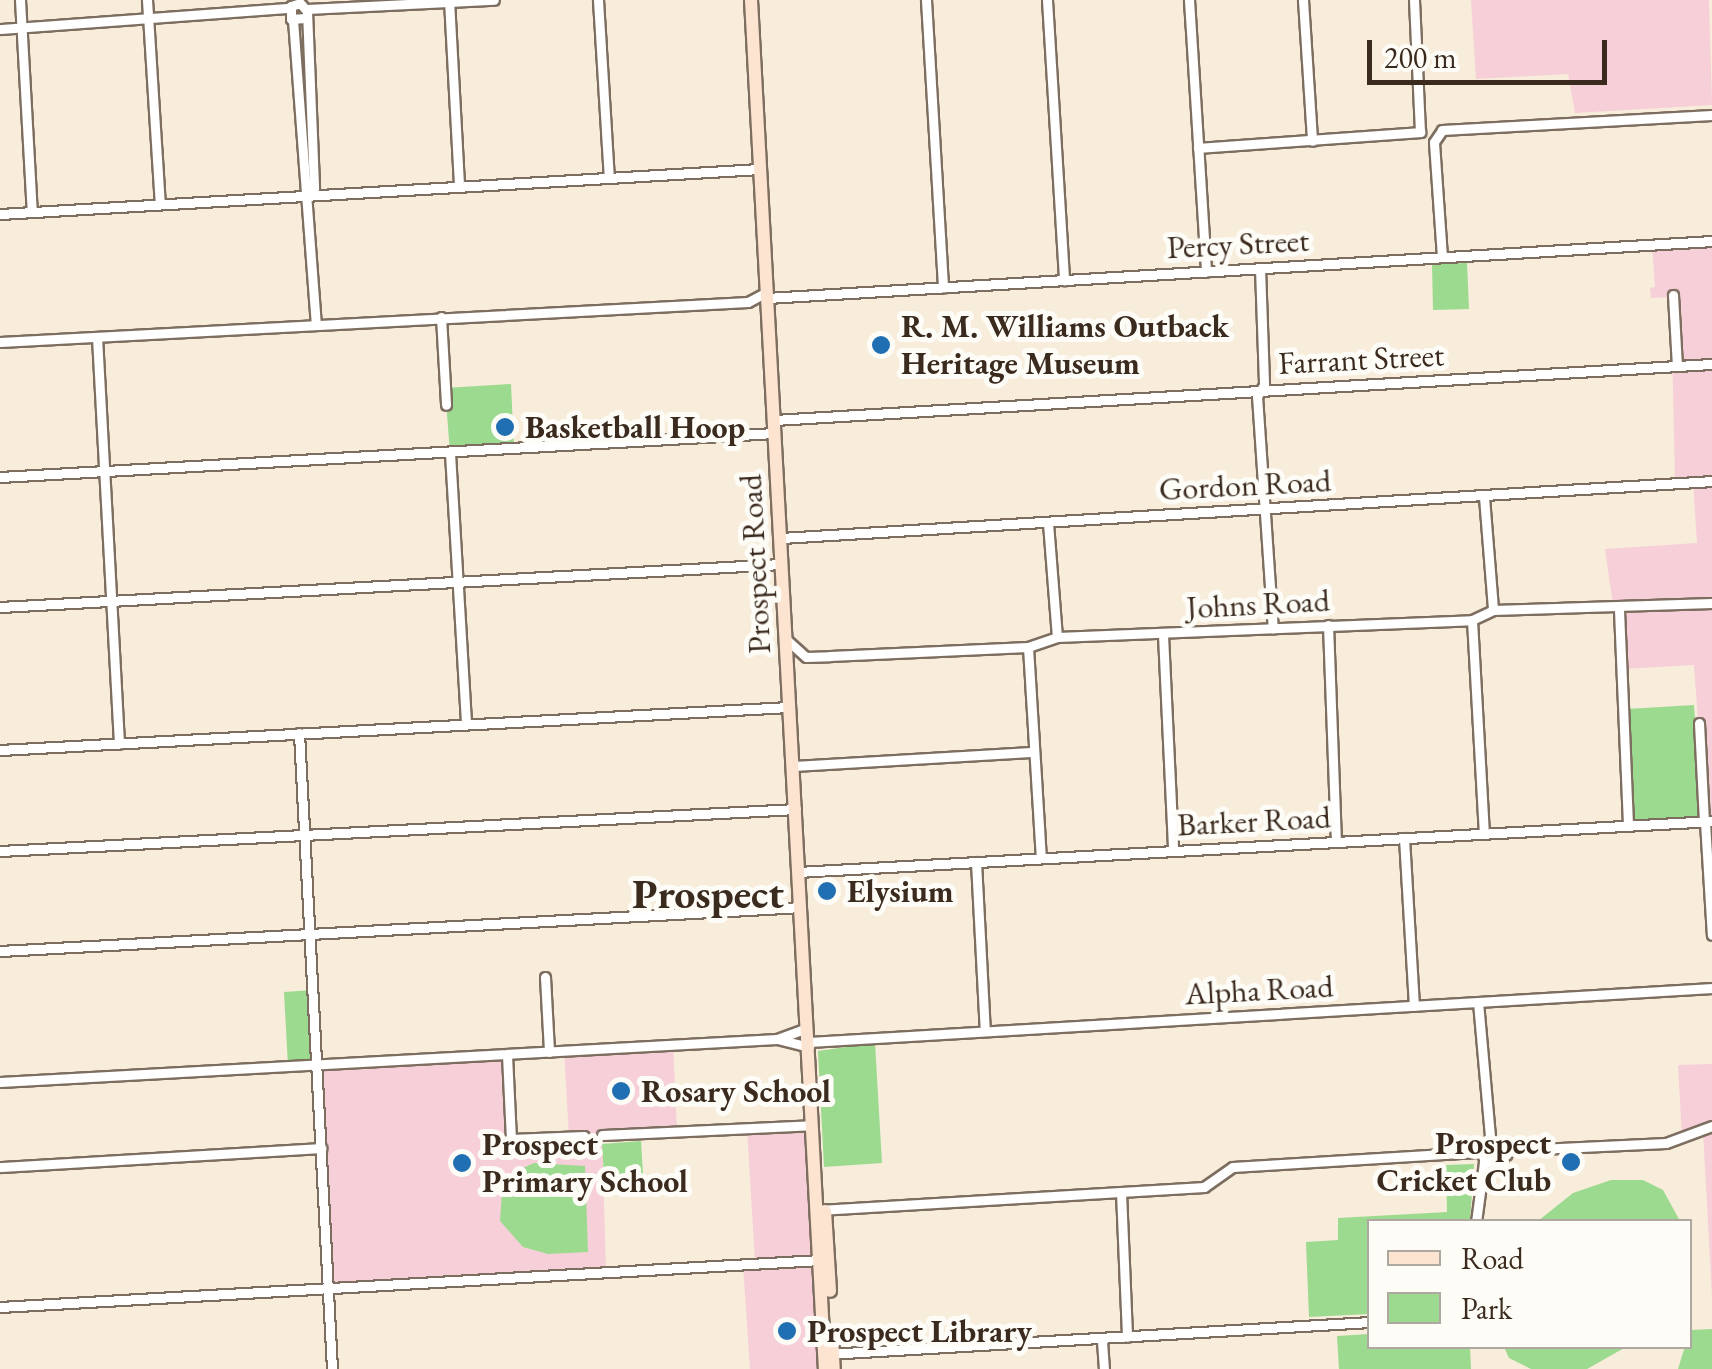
<!DOCTYPE html>
<style>
body{margin:0}
#map{position:relative;width:1712px;height:1369px;overflow:hidden;background:#f8ecdb;font-family:"EB Garamond",serif}
div>[style]{position:absolute}
.built>*{inset:0;background:#f6cfd8}
.green>*{inset:0;background:#9cda8f}
.roads{filter:drop-shadow(2px 0 #7d6e60) drop-shadow(-2px 0 #7d6e60) drop-shadow(0 2px #7d6e60) drop-shadow(0 -2px #7d6e60)}
.minor>*{height:9px;margin:-4.5px;padding:0 4.5px;transform-origin:4.5px;border-radius:4.5px;background:#fff}
.secondary>*{height:12px;margin:-6px;padding:0 6px;transform-origin:6px;border-radius:6px;background:#fde4d1}
.dots>*{width:28px;height:28px;translate:-50% -50%;box-sizing:border-box;border:5px solid #fdfcf7;border-radius:50%}
span{translate:-50% -50%;white-space:nowrap;text-align:center;line-height:1.15;-webkit-text-stroke:10px #fdfcf7;paint-order:stroke}
.street-label{font-size:32px;color:#3b2a1e}
.poi-label{font-size:32px;color:#3b2a1e;font-weight:700}
.left{translate:0 -50%;text-align:left}
.right{translate:-100% -50%;text-align:right}
.district-label{font-size:42px;color:#3b2a1e;font-weight:700}
.legend{position:absolute;left:1367px;top:1219px;width:325px;height:130px;box-sizing:border-box;background:#fdfcf7;border:2px solid #afa8a0;margin:0;padding:12px 18px;list-style:none;font-size:30px;color:#3b2a1e}
.legend li{display:flex;align-items:center;gap:20px;height:50px}
.legend b{width:50px;border:2px solid #afa8a0}
.scale{position:absolute;left:1367px;top:40px;width:240px;height:45px;box-sizing:border-box;border:5px solid #3b2a1e;border-top:0;padding-left:12px;font-size:30px;line-height:35px;white-space:nowrap;color:#3b2a1e;-webkit-text-stroke:8px #fdfcf7;paint-order:stroke}
</style>
<div id="map">
<div class="built">
<div style="clip-path:polygon(1471px 0,1709px 0,1712px 105px,1575px 113px,1568px 74px,1476px 79px)"></div>
<div style="clip-path:polygon(1712px 241px,1712px 915px,1694px 665px,1622px 669px,1605px 549px,1697px 543px,1693px 482px,1675px 483px,1671px 297px,1651px 298px,1650px 288px,1655px 287px,1652px 244px)"></div>
<div style="clip-path:polygon(673px 1045px,677px 1130px,602px 1135px,606px 1271px,328px 1286px,316px 1065px,507px 1055px,511px 1139px,569px 1136px,564px 1051px)"></div>
<div style="clip-path:polygon(1712px 1064px,1712px 1296px,1703px 1131px,1682px 1137px,1678px 1065px)"></div>
<div style="clip-path:polygon(812px 1125px,825px 1369px,750px 1369px,743px 1264px,755px 1262px,747px 1128px)"></div>
</div>
<div class="green">
<div style="clip-path:polygon(1467px 263px,1469px 309px,1433px 310px,1432px 264px)"></div>
<div style="clip-path:polygon(511px 384px,514px 449px,450px 453px,445px 388px)"></div>
<div style="clip-path:polygon(1694px 705px,1702px 819px,1631px 824px,1627px 709px)"></div>
<div style="clip-path:polygon(313px 990px,316px 1065px,288px 1066px,284px 992px)"></div>
<div style="clip-path:polygon(875px 1043px,882px 1163px,824px 1167px,818px 1051px)"></div>
<div style="clip-path:polygon(641px 1141px,643px 1174px,604px 1176px,602px 1144px)"></div>
<div style="clip-path:polygon(534px 1163px,585px 1166px,588px 1252px,548px 1254px,523px 1247px,500px 1221px,503px 1177px)"></div>
<div style="clip-path:polygon(1474px 1164px,1470px 1221px,1370px 1222px,1369px 1314px,1309px 1317px,1306px 1242px,1338px 1240px,1338px 1218px,1447px 1212px,1446px 1165px)"></div>
<div style="clip-path:polygon(1611px 1180px,1643px 1180px,1663px 1190px,1680px 1221px,1538px 1221px,1573px 1193px)"></div>
<div style="clip-path:polygon(1712px 1329px,1712px 1369px,1678px 1369px,1690px 1330px)"></div>
<div style="clip-path:polygon(1369px 1334px,1371px 1347px,1470px 1347px,1471px 1369px,1339px 1369px,1337px 1336px)"></div>
<div style="clip-path:polygon(1504px 1347px,1626px 1347px,1587px 1369px,1531px 1369px,1509px 1358px)"></div>
</div>
<div class="roads">
<div class="minor">
<div style="left:20px;top:0;width:212px;rotate:86.8deg"></div>
<div style="left:147px;top:0;width:204px;rotate:86.4deg"></div>
<div style="left:449px;top:0;width:187px;rotate:86.9deg"></div>
<div style="left:598px;top:0;width:178px;rotate:86.5deg"></div>
<div style="left:926px;top:0;width:288px;rotate:86.6deg"></div>
<div style="left:1047px;top:0;width:281px;rotate:86.5deg"></div>
<div style="left:1189px;top:0;width:272px;rotate:86.4deg"></div>
<div style="left:1303px;top:0;width:141px;rotate:86.3deg"></div>
<div style="left:307px;top:9px;width:187px;rotate:-2.8deg"></div>
<div style="left:305px;top:18px;width:14px;rotate:176deg"></div>
<div style="left:291px;top:19px;width:13px;rotate:-90deg"></div>
<div style="left:291px;top:6px;width:9px;rotate:-18deg"></div>
<div style="left:300px;top:3px;width:11px;rotate:49deg"></div>
<div style="left:307px;top:11px;width:177px;rotate:87.7deg"></div>
<div style="left:314px;top:188px;width:9px;rotate:131deg"></div>
<div style="left:293px;top:20px;width:305px;rotate:85.7deg"></div>
<div style="left:0;top:29px;width:290px;rotate:-4.2deg"></div>
<div style="left:1198px;top:148px;width:223px;rotate:-4.1deg"></div>
<div style="left:1420px;top:132px;width:132px;rotate:-92.6deg"></div>
<div style="left:0;top:214px;width:761px;rotate:-3.39deg"></div>
<div style="left:1442px;top:257px;width:115px;rotate:-94deg"></div>
<div style="left:1434px;top:142px;width:14px;rotate:-56deg"></div>
<div style="left:1442px;top:130px;width:270px;rotate:-3.2deg"></div>
<div style="left:1260px;top:268px;width:117px;rotate:88deg"></div>
<div style="left:1264px;top:385px;width:13px;rotate:122deg"></div>
<div style="left:1257px;top:396px;width:233px;rotate:86.1deg"></div>
<div style="left:1673px;top:295px;width:71px;rotate:86.8deg"></div>
<div style="left:767px;top:298px;width:947px;rotate:-3.45deg"></div>
<div style="left:441px;top:317px;width:88px;rotate:86.7deg"></div>
<div style="left:97px;top:337px;width:407px;rotate:86.9deg"></div>
<div style="left:0;top:342px;width:749px;rotate:-3.06deg"></div>
<div style="left:748px;top:302px;width:21px;rotate:-28deg"></div>
<div style="left:774px;top:420px;width:940px;rotate:-3.42deg"></div>
<div style="left:450px;top:453px;width:271px;rotate:86.6deg"></div>
<div style="left:0;top:477px;width:776px;rotate:-3.25deg"></div>
<div style="left:1484px;top:497px;width:113px;rotate:85.4deg"></div>
<div style="left:1048px;top:523px;width:114px;rotate:85.5deg"></div>
<div style="left:781px;top:538px;width:933px;rotate:-3.5deg"></div>
<div style="left:0;top:607px;width:783px;rotate:-3.15deg"></div>
<div style="left:1619px;top:610px;width:216px;rotate:87.6deg"></div>
<div style="left:1472px;top:620px;width:214px;rotate:86.8deg"></div>
<div style="left:1328px;top:625px;width:217px;rotate:87.9deg"></div>
<div style="left:1163px;top:635px;width:216px;rotate:87.3deg"></div>
<div style="left:787px;top:640px;width:25px;rotate:42deg"></div>
<div style="left:806px;top:657px;width:24px;rotate:-2deg"></div>
<div style="left:830px;top:656px;width:198px;rotate:-2.6deg"></div>
<div style="left:1028px;top:647px;width:31px;rotate:-19deg"></div>
<div style="left:1057px;top:637px;width:415px;rotate:-2.3deg"></div>
<div style="left:1472px;top:620px;width:23px;rotate:-25deg"></div>
<div style="left:1493px;top:610px;width:219px;rotate:-1.8deg"></div>
<div style="left:1028px;top:647px;width:211px;rotate:86.5deg"></div>
<div style="left:1699px;top:723px;width:99px;rotate:87.1deg"></div>
<div style="left:299px;top:733px;width:637px;rotate:87.03deg"></div>
<div style="left:0;top:750px;width:791px;rotate:-3.12deg"></div>
<div style="left:794px;top:766px;width:237px;rotate:-3.4deg"></div>
<div style="left:1705px;top:822px;width:113px;rotate:86.5deg"></div>
<div style="left:1404px;top:838px;width:168px;rotate:86.6deg"></div>
<div style="left:0;top:851px;width:797px;rotate:-3.02deg"></div>
<div style="left:976px;top:862px;width:169px;rotate:87deg"></div>
<div style="left:798px;top:872px;width:915px;rotate:-3.19deg"></div>
<div style="left:0;top:951px;width:802px;rotate:-3.14deg"></div>
<div style="left:545px;top:977px;width:75px;rotate:86.9deg"></div>
<div style="left:1478px;top:1002px;width:146px;rotate:84.9deg"></div>
<div style="left:777px;top:1039px;width:32px;rotate:-20deg"></div>
<div style="left:809px;top:1042px;width:905px;rotate:-3.42deg"></div>
<div style="left:507px;top:1055px;width:84px;rotate:87.3deg"></div>
<div style="left:511px;top:1139px;width:73px;rotate:-2.4deg"></div>
<div style="left:0;top:1082px;width:778px;rotate:-3.17deg"></div>
<div style="left:777px;top:1039px;width:33px;rotate:14deg"></div>
<div style="left:602px;top:1135px;width:210px;rotate:-2.7deg"></div>
<div style="left:1496px;top:1151px;width:170px;rotate:-2.7deg"></div>
<div style="left:1666px;top:1143px;width:49px;rotate:-20.3deg"></div>
<div style="left:1496px;top:1158px;width:12px;rotate:-114deg"></div>
<div style="left:1491px;top:1147px;width:11px;rotate:153deg"></div>
<div style="left:1481px;top:1152px;width:12px;rotate:66deg"></div>
<div style="left:1486px;top:1163px;width:22px;rotate:-22deg"></div>
<div style="left:0;top:1167px;width:322px;rotate:-3.4deg"></div>
<div style="left:1121px;top:1192px;width:145px;rotate:87.6deg"></div>
<div style="left:819px;top:1210px;width:386px;rotate:-3.4deg"></div>
<div style="left:1204px;top:1187px;width:35px;rotate:-35deg"></div>
<div style="left:1233px;top:1167px;width:248px;rotate:-3.5deg"></div>
<div style="left:1476px;top:1222px;width:61px;rotate:-82.4deg"></div>
<div style="left:0;top:1307px;width:821px;rotate:-3.28deg"></div>
<div style="left:1102px;top:1341px;width:28px;rotate:86deg"></div>
<div style="left:827px;top:1354px;width:544px;rotate:-3.37deg"></div>
</div>
<div class="secondary">
<div style="left:751px;top:0;width:1371px;rotate:86.91deg"></div>
<div style="left:825px;top:1211px;width:80px;rotate:86.4deg"></div>
<div style="left:832px;top:1336px;width:33px;rotate:87deg"></div>
</div>
</div>
<div class="dots">
<div style="left:881px;top:345px;background:#1f6fb2"></div>
<div style="left:505px;top:427px;background:#1f6fb2"></div>
<div style="left:827px;top:891px;background:#1f6fb2"></div>
<div style="left:621px;top:1091px;background:#1f6fb2"></div>
<div style="left:1571px;top:1162px;background:#1f6fb2"></div>
<div style="left:462px;top:1163px;background:#1f6fb2"></div>
<div style="left:787px;top:1331px;background:#1f6fb2"></div>
</div>
<div class="street-label">
<span style="left:1238px;top:244px;rotate:-3deg">Percy Street</span>
<span style="left:1361px;top:359px;rotate:-3deg">Farrant Street</span>
<span style="left:1245px;top:485px;rotate:-3deg">Gordon Road</span>
<span style="left:755px;top:564px;rotate:-93deg">Prospect Road</span>
<span style="left:1258px;top:604px;rotate:-3deg">Johns Road</span>
<span style="left:1254px;top:821px;rotate:-3deg">Barker Road</span>
<span style="left:1259px;top:990px;rotate:-3deg">Alpha Road</span>
</div>
<div class="poi-label">
<span class="left" style="left:901px;top:345px">R. M. Williams Outback<br>Heritage Museum</span>
<span class="left" style="left:525px;top:427px">Basketball Hoop</span>
<span class="left" style="left:847px;top:891px">Elysium</span>
<span class="left" style="left:641px;top:1091px">Rosary School</span>
<span class="right" style="left:1551px;top:1162px">Prospect<br>Cricket Club</span>
<span class="left" style="left:482px;top:1163px">Prospect<br>Primary School</span>
<span class="left" style="left:807px;top:1331px">Prospect Library</span>
</div>
<div class="district-label">
<span style="left:708px;top:894px">Prospect</span>
</div>
<ul class="legend">
<li><b style="height:12px;background:#fde4d1"></b>Road</li>
<li><b style="height:28px;background:#9cda8f"></b>Park</li>
</ul>
<div class="scale">200 m</div>
</div>
